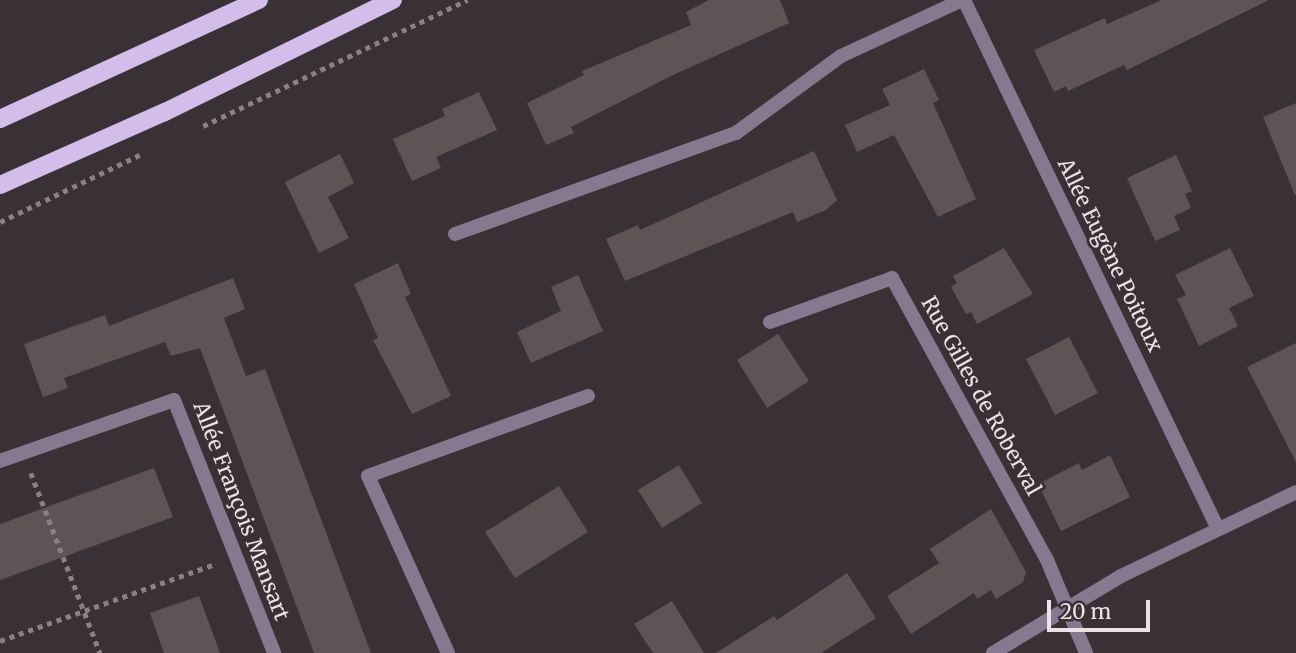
<!DOCTYPE html>
<meta charset="utf-8">
<style>
body{margin:0}
#map{position:relative;width:1296px;height:653px;overflow:hidden;background:#3a3137;font-family:Merriweather,serif}
div>[style]{position:absolute}
.building>*{inset:0;background:#5f5355}
.path>*{height:4.5px;margin-top:-2.25px;transform-origin:0;background:repeating-linear-gradient(90deg,#898186 0 5px,transparent 0 10px)}
.street>*{height:14px;margin:-7px;padding:0 7px;transform-origin:7px;border-radius:7px;background:#857990}
.primary>*{height:18px;margin:-9px;padding:0 9px;transform-origin:9px;border-radius:9px;background:#d5bdeb}
span{translate:-50% -50%;white-space:nowrap;text-align:center;line-height:1.15;-webkit-text-stroke:6px #3a3137;paint-order:stroke}
.street-label{font-size:21px;color:#eae4e8}
.scale{position:absolute;left:1047px;top:600px;width:103px;height:32px;box-sizing:border-box;border:4px solid #eae4e8;border-top:0;padding-left:9px;font-size:21px;line-height:24px;white-space:nowrap;color:#eae4e8;-webkit-text-stroke:5px #3a3137;paint-order:stroke}
</style>
<div id="map">
<div class="building">
<div style="clip-path:polygon(709px 0,780px 0,789px 23px,673px 75px,571px 127px,574px 133px,546px 145px,527px 103px,584px 75px,582px 71px,691px 25px,686px 12px)"></div>
<div style="clip-path:polygon(1162px 0,1269px 0,1127px 70px,1124px 65px,1068px 91px,1066px 86px,1054px 92px,1034px 50px,1105px 18px,1107px 24px)"></div>
<div style="clip-path:polygon(924px 69px,939px 100px,933px 103px,976px 199px,938px 217px,894px 135px,857px 152px,845px 125px,890px 105px,882px 89px)"></div>
<div style="clip-path:polygon(479px 92px,497px 130px,436px 157px,441px 168px,412px 181px,393px 139px,445px 116px,442px 109px)"></div>
<div style="clip-path:polygon(1296px 103px,1296px 194px,1295px 195px,1263px 117px)"></div>
<div style="clip-path:polygon(814px 151px,837px 200px,826px 210px,797px 222px,793px 212px,625px 281px,606px 239px,638px 225px,640px 230px)"></div>
<div style="clip-path:polygon(340px 154px,354px 183px,328px 197px,349px 238px,319px 253px,285px 182px)"></div>
<div style="clip-path:polygon(1176px 155px,1192px 191px,1185px 194px,1191px 208px,1174px 216px,1180px 230px,1155px 241px,1127px 178px)"></div>
<div style="clip-path:polygon(1004px 248px,1033px 294px,977px 324px,971px 312px,966px 314px,951px 287px,957px 283px,953px 276px)"></div>
<div style="clip-path:polygon(1230px 248px,1254px 296px,1229px 308px,1238px 326px,1199px 346px,1177px 299px,1186px 295px,1175px 275px)"></div>
<div style="clip-path:polygon(398px 263px,411px 294px,405px 297px,451px 396px,412px 414px,373px 340px,378px 338px,354px 284px)"></div>
<div style="clip-path:polygon(578px 275px,603px 331px,531px 363px,517px 332px,561px 311px,551px 287px)"></div>
<div style="clip-path:polygon(233px 278px,245px 309px,224px 318px,246px 376px,265px 369px,371px 653px,314px 653px,200px 348px,171px 356px,165px 342px,64px 378px,68px 388px,43px 397px,24px 344px,105px 315px,109px 326px)"></div>
<div style="clip-path:polygon(778px 334px,809px 381px,767px 408px,737px 360px)"></div>
<div style="clip-path:polygon(1069px 337px,1098px 393px,1055px 415px,1026px 359px)"></div>
<div style="clip-path:polygon(1296px 343px,1296px 462px,1247px 367px)"></div>
<div style="clip-path:polygon(1110px 455px,1130px 497px,1061px 531px,1038px 484px,1079px 463px,1082px 470px)"></div>
<div style="clip-path:polygon(679px 465px,702px 503px,662px 528px,638px 490px)"></div>
<div style="clip-path:polygon(154px 468px,173px 517px,0 580px,0 524px)"></div>
<div style="clip-path:polygon(559px 486px,588px 532px,515px 578px,485px 532px)"></div>
<div style="clip-path:polygon(991px 509px,1026px 572px,1023px 582px,996px 599px,991px 590px,977px 599px,974px 593px,911px 634px,887px 596px,939px 563px,930px 549px)"></div>
<div style="clip-path:polygon(847px 573px,876px 618px,821px 653px,716px 653px,774px 616px,777px 620px)"></div>
<div style="clip-path:polygon(199px 596px,220px 653px,164px 653px,150px 613px)"></div>
<div style="clip-path:polygon(672px 601px,704px 653px,653px 653px,634px 624px)"></div>
</div>
<div class="path">
<div style="left:203px;top:126px;width:293px;rotate:-25.5deg"></div>
<div style="left:0;top:222px;width:157px;rotate:-25.7deg"></div>
<div style="left:31px;top:473px;width:193px;rotate:69deg"></div>
<div style="left:0;top:641px;width:228px;rotate:-19.7deg"></div>
</div>
<div class="street">
<div style="left:964px;top:0;width:587px;rotate:64.35deg"></div>
<div style="left:455px;top:234px;width:299px;rotate:-19.8deg"></div>
<div style="left:736px;top:133px;width:130px;rotate:-36.3deg"></div>
<div style="left:841px;top:56px;width:133px;rotate:-24.8deg"></div>
<div style="left:770px;top:322px;width:130px;rotate:-19.8deg"></div>
<div style="left:892px;top:278px;width:322px;rotate:61.2deg"></div>
<div style="left:1047px;top:560px;width:101px;rotate:67.2deg"></div>
<div style="left:0;top:461px;width:184px;rotate:-19.3deg"></div>
<div style="left:174px;top:400px;width:272px;rotate:68.4deg"></div>
<div style="left:448px;top:653px;width:194px;rotate:-114.3deg"></div>
<div style="left:368px;top:476px;width:234px;rotate:-20deg"></div>
<div style="left:993px;top:653px;width:149px;rotate:-31deg"></div>
<div style="left:1121px;top:576px;width:194px;rotate:-25.6deg"></div>
</div>
<div class="primary">
<div style="left:0;top:119px;width:285px;rotate:-24.7deg"></div>
<div style="left:0;top:185px;width:180px;rotate:-23.9deg"></div>
<div style="left:165px;top:112px;width:254px;rotate:-26.2deg"></div>
</div>
<div class="street-label">
<span style="left:1110px;top:255px;rotate:64deg">Allée Eugène Poitoux</span>
<span style="left:981px;top:396px;rotate:61deg">Rue Gilles de Roberval</span>
<span style="left:241px;top:511px;rotate:69deg">Allée François Mansart</span>
</div>
<div class="scale">20 m</div>
</div>
